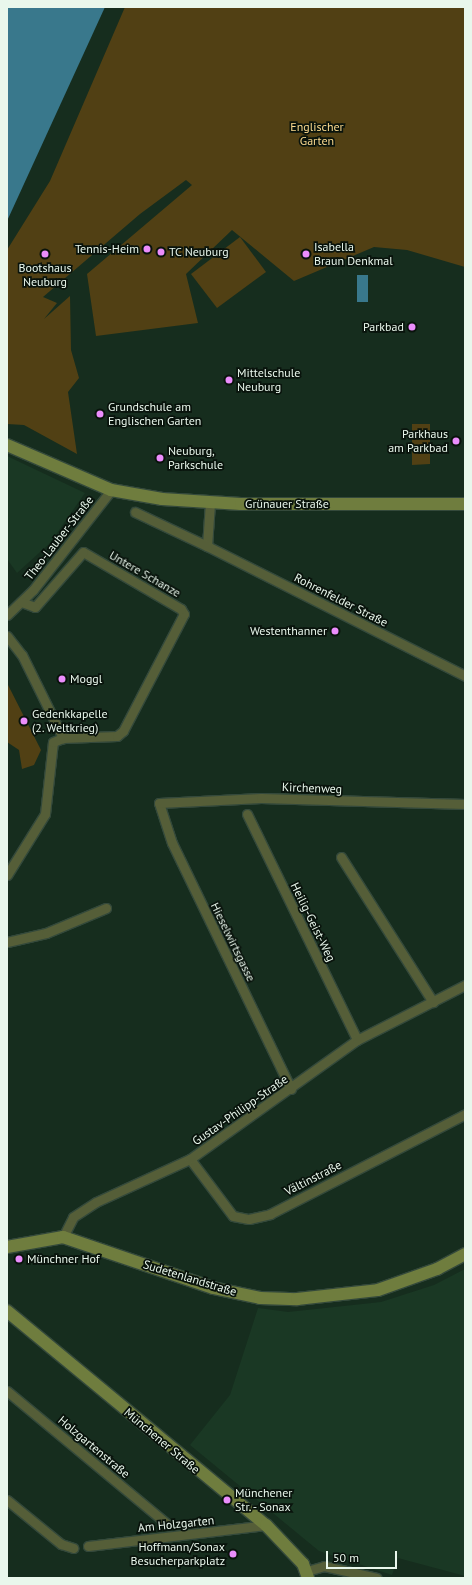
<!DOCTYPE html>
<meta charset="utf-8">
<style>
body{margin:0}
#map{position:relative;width:472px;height:1585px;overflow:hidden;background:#162d1e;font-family:"PT Sans",sans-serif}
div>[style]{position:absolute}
.built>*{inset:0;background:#1a3824}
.green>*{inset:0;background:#514014}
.water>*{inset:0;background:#39788c}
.roads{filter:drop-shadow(1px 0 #34493b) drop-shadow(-1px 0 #34493b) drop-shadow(0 1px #34493b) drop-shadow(0 -1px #34493b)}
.street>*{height:9px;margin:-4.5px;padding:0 4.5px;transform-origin:4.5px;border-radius:4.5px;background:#555e38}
.secondary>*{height:12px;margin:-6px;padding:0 6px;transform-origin:6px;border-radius:6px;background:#6f7d3e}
.dots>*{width:11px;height:11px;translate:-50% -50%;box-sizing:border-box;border:2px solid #09130c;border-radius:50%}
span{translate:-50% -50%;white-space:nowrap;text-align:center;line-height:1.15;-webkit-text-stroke:3.5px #09130c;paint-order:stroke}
.park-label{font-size:12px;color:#fbd98e}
.poi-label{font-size:12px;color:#e9f7ec}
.left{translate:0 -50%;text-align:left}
.right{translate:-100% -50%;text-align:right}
.street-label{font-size:12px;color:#e9f7ec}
.frame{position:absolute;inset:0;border:8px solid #e9f7ec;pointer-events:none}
.scale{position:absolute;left:326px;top:1551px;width:71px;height:18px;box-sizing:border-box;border:2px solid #e9f7ec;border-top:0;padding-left:5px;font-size:12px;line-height:14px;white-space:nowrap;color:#e9f7ec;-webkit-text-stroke:3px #09130c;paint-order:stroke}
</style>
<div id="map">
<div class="built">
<div style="clip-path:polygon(7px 456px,85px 493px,50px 543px,17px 573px,7px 559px)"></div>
<div style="clip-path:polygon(465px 1269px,465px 1576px,398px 1558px,392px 1575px,319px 1551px,190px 1445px,230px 1395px,258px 1308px,288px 1312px,381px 1302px,434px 1285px)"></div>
</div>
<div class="green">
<div style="clip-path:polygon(125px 7px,465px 7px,465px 267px,407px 250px,374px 247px,294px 281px,232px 230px,186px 274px,198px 323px,96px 336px,87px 274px,192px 185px,186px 180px,140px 214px,43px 297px,57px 303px,44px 319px,70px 296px,71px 350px,79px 378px,68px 392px,77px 454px,24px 425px,7px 424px,7px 250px,50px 181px)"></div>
<div style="clip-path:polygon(240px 237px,266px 272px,217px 308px,191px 274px)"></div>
<div style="clip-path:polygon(412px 424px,430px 424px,430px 464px,412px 465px)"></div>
<div style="clip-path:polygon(7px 683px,41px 750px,34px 765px,22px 769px,19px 750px,7px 742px)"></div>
</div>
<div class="water">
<div style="clip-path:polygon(7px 7px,105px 7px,7px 221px)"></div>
<div style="clip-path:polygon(357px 275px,368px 275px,368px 302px,357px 302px)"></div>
</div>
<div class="roads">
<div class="street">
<div style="left:210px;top:503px;width:43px;rotate:94deg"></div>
<div style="left:207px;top:546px;width:289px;rotate:26.7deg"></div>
<div style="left:135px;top:512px;width:80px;rotate:25.3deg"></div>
<div style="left:7px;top:615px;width:36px;rotate:-44deg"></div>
<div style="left:33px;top:590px;width:127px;rotate:-52deg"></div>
<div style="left:7px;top:636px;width:24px;rotate:52deg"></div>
<div style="left:22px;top:655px;width:93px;rotate:63.7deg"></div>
<div style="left:247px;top:814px;width:251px;rotate:64deg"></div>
<div style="left:341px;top:857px;width:172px;rotate:57.6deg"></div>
<div style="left:7px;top:875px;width:72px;rotate:-58.1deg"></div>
<div style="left:45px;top:814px;width:72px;rotate:-83.7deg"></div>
<div style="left:53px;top:742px;width:11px;rotate:-22deg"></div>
<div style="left:63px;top:738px;width:54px;rotate:-2.1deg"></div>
<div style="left:117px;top:736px;width:8px;rotate:-40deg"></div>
<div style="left:123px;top:731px;width:132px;rotate:-62.5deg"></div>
<div style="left:184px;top:614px;width:6px;rotate:-121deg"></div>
<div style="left:181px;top:609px;width:113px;rotate:-149.8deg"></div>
<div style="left:83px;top:552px;width:73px;rotate:131.1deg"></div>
<div style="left:35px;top:607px;width:15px;rotate:-160deg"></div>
<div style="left:7px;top:942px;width:40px;rotate:-13deg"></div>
<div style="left:46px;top:933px;width:65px;rotate:-22.6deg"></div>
<div style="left:291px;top:1089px;width:273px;rotate:-115.8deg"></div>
<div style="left:172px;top:843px;width:42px;rotate:-108deg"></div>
<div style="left:159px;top:803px;width:102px;rotate:-2.8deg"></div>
<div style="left:261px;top:798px;width:204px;rotate:1.7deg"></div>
<div style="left:190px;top:1159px;width:71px;rotate:53deg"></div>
<div style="left:233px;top:1216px;width:16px;rotate:11deg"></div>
<div style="left:249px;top:1219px;width:22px;rotate:-13deg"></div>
<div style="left:270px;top:1214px;width:219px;rotate:-27.1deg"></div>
<div style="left:63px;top:1237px;width:22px;rotate:-63deg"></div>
<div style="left:73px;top:1217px;width:27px;rotate:-33deg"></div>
<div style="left:96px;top:1202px;width:103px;rotate:-24.6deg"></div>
<div style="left:190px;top:1159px;width:205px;rotate:-35.5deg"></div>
<div style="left:357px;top:1040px;width:121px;rotate:-27deg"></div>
<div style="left:7px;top:1391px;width:207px;rotate:39.7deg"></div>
<div style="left:7px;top:1500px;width:70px;rotate:39.2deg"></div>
<div style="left:61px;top:1544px;width:13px;rotate:18deg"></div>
<div style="left:88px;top:1546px;width:179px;rotate:-6.7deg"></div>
<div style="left:307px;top:1571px;width:18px;rotate:-16deg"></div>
<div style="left:324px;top:1566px;width:54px;rotate:12.8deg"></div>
</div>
<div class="secondary">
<div style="left:7px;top:445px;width:113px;rotate:23.4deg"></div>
<div style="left:111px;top:490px;width:52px;rotate:10deg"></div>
<div style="left:162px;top:499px;width:79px;rotate:3.6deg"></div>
<div style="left:241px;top:504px;width:224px"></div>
<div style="left:7px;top:1247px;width:57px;rotate:-10.1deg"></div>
<div style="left:63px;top:1237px;width:158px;rotate:18.8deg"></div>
<div style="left:213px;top:1288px;width:48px;rotate:12deg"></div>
<div style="left:260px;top:1298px;width:37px;rotate:2deg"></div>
<div style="left:297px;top:1299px;width:81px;rotate:-6.3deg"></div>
<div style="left:378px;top:1290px;width:63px;rotate:-19.6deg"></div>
<div style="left:437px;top:1269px;width:32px;rotate:-28deg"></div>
<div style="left:7px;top:1311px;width:336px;rotate:39.6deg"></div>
<div style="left:266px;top:1525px;width:54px;rotate:46.5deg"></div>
<div style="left:303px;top:1564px;width:15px;rotate:70deg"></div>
</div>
</div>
<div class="dots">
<div style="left:147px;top:249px;background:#eb8dfc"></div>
<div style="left:161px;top:252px;background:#eb8dfc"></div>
<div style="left:45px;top:254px;background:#eb8dfc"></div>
<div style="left:306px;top:254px;background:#eb8dfc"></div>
<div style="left:412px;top:327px;background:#eb8dfc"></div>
<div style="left:229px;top:380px;background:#eb8dfc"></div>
<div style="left:100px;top:414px;background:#eb8dfc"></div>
<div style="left:456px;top:441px;background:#eb8dfc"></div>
<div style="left:160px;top:458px;background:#eb8dfc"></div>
<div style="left:335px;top:631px;background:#eb8dfc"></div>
<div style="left:62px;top:679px;background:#eb8dfc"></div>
<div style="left:24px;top:721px;background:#eb8dfc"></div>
<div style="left:19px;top:1259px;background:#eb8dfc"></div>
<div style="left:227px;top:1500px;background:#eb8dfc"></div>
<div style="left:233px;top:1554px;background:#eb8dfc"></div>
</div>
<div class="park-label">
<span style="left:317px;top:134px">Englischer<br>Garten</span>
</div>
<div class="poi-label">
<span class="left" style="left:314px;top:254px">Isabella<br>Braun Denkmal</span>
<span class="right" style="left:139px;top:249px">Tennis-Heim</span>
<span class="left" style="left:169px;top:252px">TC Neuburg</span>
<span style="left:45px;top:275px">Bootshaus<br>Neuburg</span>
<span class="right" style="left:404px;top:327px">Parkbad</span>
<span class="left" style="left:237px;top:380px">Mittelschule<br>Neuburg</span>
<span class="left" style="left:108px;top:414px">Grundschule am<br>Englischen Garten</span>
<span class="right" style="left:448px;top:441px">Parkhaus<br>am Parkbad</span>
<span class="left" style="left:168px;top:458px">Neuburg,<br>Parkschule</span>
<span class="right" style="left:327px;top:631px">Westenthanner</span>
<span class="left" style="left:70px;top:679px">Moggl</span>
<span class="left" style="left:32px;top:721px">Gedenkkapelle<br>(2. Weltkrieg)</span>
<span class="left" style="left:27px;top:1259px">Münchner Hof</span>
<span class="left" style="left:235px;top:1500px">Münchener<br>Str. - Sonax</span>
<span class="right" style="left:225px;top:1554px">Hoffmann/Sonax<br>Besucherparkplatz</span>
</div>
<div class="street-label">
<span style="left:287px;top:504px">Grünauer Straße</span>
<span style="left:59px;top:538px;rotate:-52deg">Theo-Lauber-Straße</span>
<span style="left:145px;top:574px;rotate:30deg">Untere Schanze</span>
<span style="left:341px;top:600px;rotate:27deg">Rohrenfelder Straße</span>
<span style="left:312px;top:788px;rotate:2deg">Kirchenweg</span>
<span style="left:313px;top:922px;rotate:64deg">Heilig-Geist-Weg</span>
<span style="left:233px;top:942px;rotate:64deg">Hieselwirtsgasse</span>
<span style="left:240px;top:1110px;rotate:-35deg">Gustav-Philipp-Straße</span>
<span style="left:313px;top:1178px;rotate:-27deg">Vältinstraße</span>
<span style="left:190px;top:1278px;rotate:17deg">Sudetenlandstraße</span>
<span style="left:162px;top:1441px;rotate:40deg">Münchener Straße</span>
<span style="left:94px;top:1447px;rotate:40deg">Holzgartenstraße</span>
<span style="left:176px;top:1524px;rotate:-6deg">Am Holzgarten</span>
</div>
<div class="frame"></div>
<div class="scale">50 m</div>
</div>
